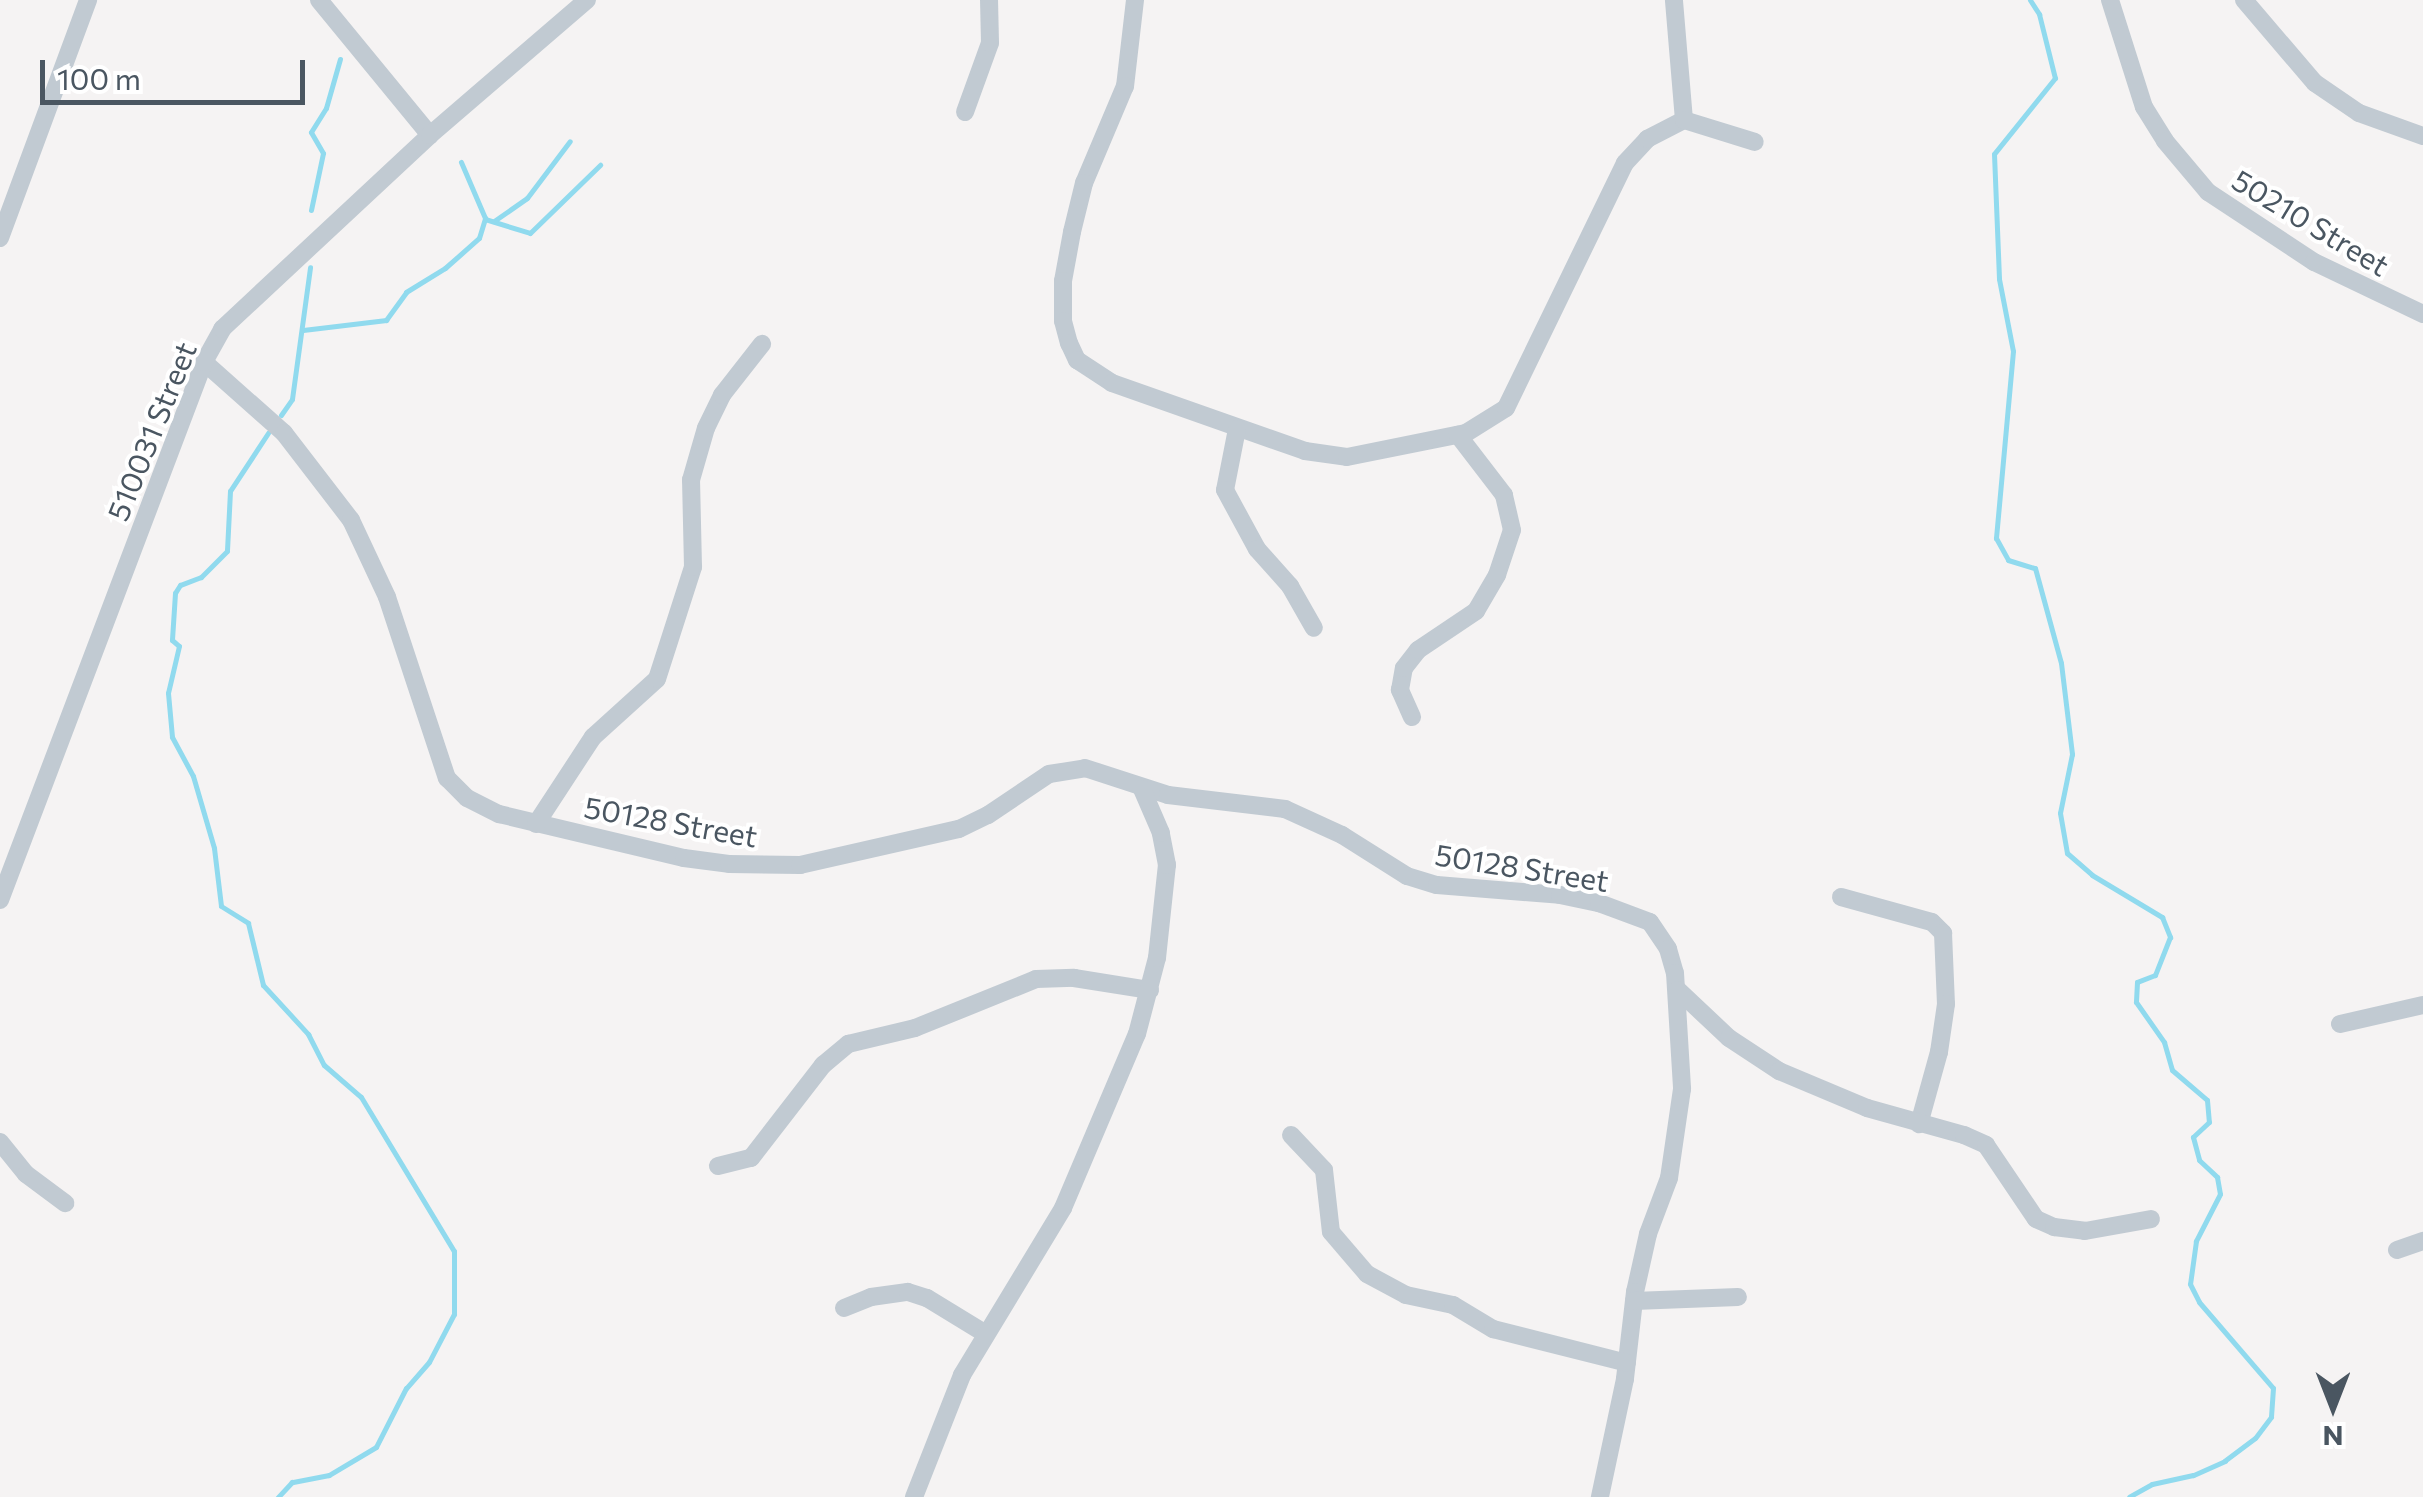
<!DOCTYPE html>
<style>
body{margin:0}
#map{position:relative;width:2423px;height:1497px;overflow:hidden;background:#f5f3f3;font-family:Commissioner,sans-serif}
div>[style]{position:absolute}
.stream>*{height:5px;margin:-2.5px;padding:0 2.5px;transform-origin:2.5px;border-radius:2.5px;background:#90daee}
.street>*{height:18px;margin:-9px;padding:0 9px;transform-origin:9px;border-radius:9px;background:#c1cad2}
span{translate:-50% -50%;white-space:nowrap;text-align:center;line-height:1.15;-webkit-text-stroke:8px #fff;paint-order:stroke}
.street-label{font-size:30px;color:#4a5661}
.north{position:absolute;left:2283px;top:1357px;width:100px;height:100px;-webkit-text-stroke:8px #fff;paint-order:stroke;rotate:180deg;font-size:28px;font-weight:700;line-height:40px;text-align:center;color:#4a5661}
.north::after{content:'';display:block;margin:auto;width:35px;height:45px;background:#4a5661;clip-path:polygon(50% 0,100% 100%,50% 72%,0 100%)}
.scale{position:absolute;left:40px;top:60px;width:265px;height:45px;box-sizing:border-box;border:5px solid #4a5661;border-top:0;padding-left:12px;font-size:30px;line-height:35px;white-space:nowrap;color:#4a5661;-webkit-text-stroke:8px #fff;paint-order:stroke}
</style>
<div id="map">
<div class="stream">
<div style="left:2030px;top:0;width:17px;rotate:57deg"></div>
<div style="left:2039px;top:14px;width:66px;rotate:76deg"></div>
<div style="left:2055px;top:78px;width:97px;rotate:128.8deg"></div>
<div style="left:1994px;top:154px;width:125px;rotate:87.7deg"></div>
<div style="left:1999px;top:279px;width:73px;rotate:79deg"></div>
<div style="left:2013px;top:351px;width:188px;rotate:95.2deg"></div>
<div style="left:1996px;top:538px;width:25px;rotate:61deg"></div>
<div style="left:2008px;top:560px;width:28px;rotate:17deg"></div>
<div style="left:2035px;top:568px;width:98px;rotate:74.7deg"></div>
<div style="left:2061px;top:663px;width:92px;rotate:83.1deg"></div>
<div style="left:2072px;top:754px;width:60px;rotate:101.5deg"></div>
<div style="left:2060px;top:813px;width:41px;rotate:80.1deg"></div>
<div style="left:2067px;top:853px;width:33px;rotate:41deg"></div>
<div style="left:2092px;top:875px;width:82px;rotate:31deg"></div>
<div style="left:2162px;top:917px;width:22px;rotate:68deg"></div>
<div style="left:2170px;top:937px;width:41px;rotate:111.5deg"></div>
<div style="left:2155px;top:975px;width:19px;rotate:159deg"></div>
<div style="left:2137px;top:982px;width:20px;rotate:93deg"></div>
<div style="left:2136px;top:1002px;width:49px;rotate:55deg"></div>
<div style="left:2164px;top:1042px;width:29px;rotate:74deg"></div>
<div style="left:2172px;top:1070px;width:46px;rotate:40.6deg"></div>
<div style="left:2207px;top:1100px;width:22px;rotate:85deg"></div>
<div style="left:2209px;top:1122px;width:22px;rotate:137deg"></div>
<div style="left:2193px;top:1137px;width:24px;rotate:75deg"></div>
<div style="left:2199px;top:1160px;width:25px;rotate:43deg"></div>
<div style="left:2217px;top:1177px;width:17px;rotate:80deg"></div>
<div style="left:2220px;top:1194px;width:53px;rotate:117.1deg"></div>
<div style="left:2196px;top:1241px;width:43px;rotate:97.9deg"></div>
<div style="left:2190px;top:1284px;width:20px;rotate:63deg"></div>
<div style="left:2199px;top:1302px;width:113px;rotate:49.3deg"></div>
<div style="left:2273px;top:1388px;width:29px;rotate:94deg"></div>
<div style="left:2271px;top:1417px;width:26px;rotate:127deg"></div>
<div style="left:2255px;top:1438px;width:38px;rotate:143deg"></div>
<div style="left:2225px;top:1461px;width:35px;rotate:156deg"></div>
<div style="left:2193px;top:1475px;width:42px;rotate:167.6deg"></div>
<div style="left:2152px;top:1484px;width:26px;rotate:151deg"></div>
<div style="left:311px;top:210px;width:58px;rotate:-78.1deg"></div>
<div style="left:323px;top:153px;width:24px;rotate:-120deg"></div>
<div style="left:311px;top:132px;width:28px;rotate:-58deg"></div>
<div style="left:326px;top:108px;width:51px;rotate:-74.1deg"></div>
<div style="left:485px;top:219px;width:47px;rotate:17.3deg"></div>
<div style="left:530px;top:233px;width:98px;rotate:-44.2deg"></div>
<div style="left:494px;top:221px;width:40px;rotate:-34.9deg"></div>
<div style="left:527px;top:198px;width:71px;rotate:-53deg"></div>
<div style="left:303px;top:330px;width:84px;rotate:-6.9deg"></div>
<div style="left:386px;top:320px;width:34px;rotate:-54deg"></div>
<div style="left:406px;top:292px;width:46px;rotate:-31.6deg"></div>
<div style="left:445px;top:268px;width:45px;rotate:-41.4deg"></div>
<div style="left:479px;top:238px;width:21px;rotate:-73deg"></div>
<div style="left:485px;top:218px;width:61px;rotate:-113.2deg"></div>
<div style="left:281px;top:415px;width:19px;rotate:-55deg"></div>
<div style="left:292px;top:399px;width:133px;rotate:-82.2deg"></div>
<div style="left:268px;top:433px;width:69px;rotate:123.2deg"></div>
<div style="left:230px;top:491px;width:60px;rotate:92.9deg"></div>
<div style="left:227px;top:551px;width:37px;rotate:135deg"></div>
<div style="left:201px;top:577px;width:22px;rotate:159deg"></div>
<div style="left:180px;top:585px;width:9px;rotate:122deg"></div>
<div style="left:175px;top:593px;width:47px;rotate:93.7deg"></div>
<div style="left:172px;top:640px;width:9px;rotate:41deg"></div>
<div style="left:179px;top:646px;width:48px;rotate:103.2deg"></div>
<div style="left:168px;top:693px;width:44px;rotate:84.8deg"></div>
<div style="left:172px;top:737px;width:44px;rotate:61.7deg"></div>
<div style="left:193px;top:776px;width:75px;rotate:73.7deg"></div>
<div style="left:214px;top:848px;width:58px;rotate:83.1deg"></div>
<div style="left:221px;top:906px;width:32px;rotate:32deg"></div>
<div style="left:248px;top:923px;width:64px;rotate:76.4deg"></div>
<div style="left:263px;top:985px;width:67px;rotate:47.4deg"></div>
<div style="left:308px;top:1034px;width:35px;rotate:63deg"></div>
<div style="left:324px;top:1065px;width:49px;rotate:40.9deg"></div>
<div style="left:361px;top:1097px;width:180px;rotate:58.9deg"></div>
<div style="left:454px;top:1251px;width:63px;rotate:90deg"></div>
<div style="left:454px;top:1314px;width:54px;rotate:117.5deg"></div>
<div style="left:429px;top:1362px;width:35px;rotate:131deg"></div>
<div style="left:406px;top:1388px;width:66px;rotate:117deg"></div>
<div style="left:376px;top:1447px;width:55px;rotate:149.2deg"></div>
<div style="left:329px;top:1475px;width:38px;rotate:169deg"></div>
<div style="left:292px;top:1482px;width:21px;rotate:133deg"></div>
</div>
<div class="street">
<div style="left:319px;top:0;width:175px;rotate:50.6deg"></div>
<div style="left:1135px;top:0;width:87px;rotate:96.6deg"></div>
<div style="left:1125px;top:86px;width:105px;rotate:112.9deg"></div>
<div style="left:1084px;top:183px;width:50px;rotate:103.8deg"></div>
<div style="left:1072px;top:232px;width:50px;rotate:100.4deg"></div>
<div style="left:1063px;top:281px;width:40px;rotate:90deg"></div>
<div style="left:1063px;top:321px;width:23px;rotate:75deg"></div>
<div style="left:1069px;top:343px;width:19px;rotate:65deg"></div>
<div style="left:1077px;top:360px;width:42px;rotate:33.3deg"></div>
<div style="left:1112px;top:383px;width:205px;rotate:19.4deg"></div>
<div style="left:1305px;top:451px;width:42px;rotate:8.1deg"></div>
<div style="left:1347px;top:457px;width:121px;rotate:-11.4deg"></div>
<div style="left:1466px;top:433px;width:47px;rotate:-32deg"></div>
<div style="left:1506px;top:408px;width:272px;rotate:-64.1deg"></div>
<div style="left:1625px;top:163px;width:33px;rotate:-47deg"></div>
<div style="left:1647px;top:139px;width:42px;rotate:-27.2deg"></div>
<div style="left:1684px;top:120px;width:120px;rotate:-94.8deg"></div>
<div style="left:2110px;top:0;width:112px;rotate:72.4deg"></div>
<div style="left:2144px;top:107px;width:40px;rotate:58deg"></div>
<div style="left:2165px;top:141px;width:67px;rotate:49.9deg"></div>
<div style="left:2208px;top:192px;width:127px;rotate:33.4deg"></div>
<div style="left:2314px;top:262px;width:121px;rotate:25.5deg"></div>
<div style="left:2244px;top:0;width:109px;rotate:49.5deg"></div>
<div style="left:2315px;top:83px;width:53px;rotate:34.3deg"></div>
<div style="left:2359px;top:113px;width:68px;rotate:19.8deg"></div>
<div style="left:965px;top:112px;width:73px;rotate:-70.1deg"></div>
<div style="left:990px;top:43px;width:43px;rotate:-91.3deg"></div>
<div style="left:1684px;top:120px;width:74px;rotate:17.2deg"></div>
<div style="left:0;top:238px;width:254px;rotate:-69.7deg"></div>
<div style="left:204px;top:362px;width:107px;rotate:41.6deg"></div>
<div style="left:284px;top:433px;width:110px;rotate:52.4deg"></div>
<div style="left:351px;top:520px;width:85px;rotate:64.9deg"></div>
<div style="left:387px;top:597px;width:191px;rotate:71.7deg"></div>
<div style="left:447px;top:778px;width:28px;rotate:45deg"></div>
<div style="left:467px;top:798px;width:36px;rotate:27deg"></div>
<div style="left:499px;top:814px;width:190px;rotate:13.4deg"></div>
<div style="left:684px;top:858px;width:45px;rotate:7.6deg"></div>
<div style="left:729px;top:864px;width:71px;rotate:0.8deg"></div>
<div style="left:800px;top:865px;width:163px;rotate:-12.8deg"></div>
<div style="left:959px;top:829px;width:32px;rotate:-26deg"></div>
<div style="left:988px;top:815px;width:73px;rotate:-33.9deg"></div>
<div style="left:1049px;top:774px;width:36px;rotate:-9deg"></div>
<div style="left:1085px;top:768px;width:87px;rotate:18deg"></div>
<div style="left:1168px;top:795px;width:118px;rotate:6.8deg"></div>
<div style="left:1285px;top:809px;width:63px;rotate:24.5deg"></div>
<div style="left:1342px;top:835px;width:77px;rotate:32.2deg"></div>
<div style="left:1407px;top:876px;width:31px;rotate:17deg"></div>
<div style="left:1437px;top:885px;width:123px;rotate:4.6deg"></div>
<div style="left:1560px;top:895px;width:40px;rotate:12deg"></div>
<div style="left:1599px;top:903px;width:54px;rotate:20.4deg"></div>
<div style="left:1650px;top:922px;width:32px;rotate:56deg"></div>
<div style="left:1668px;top:949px;width:25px;rotate:74deg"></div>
<div style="left:1675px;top:973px;width:116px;rotate:86.5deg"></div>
<div style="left:1682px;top:1089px;width:90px;rotate:98.3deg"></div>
<div style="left:1669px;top:1178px;width:60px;rotate:110.6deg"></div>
<div style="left:1648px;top:1234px;width:59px;rotate:102.6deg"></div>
<div style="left:1635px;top:1292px;width:88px;rotate:96.6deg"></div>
<div style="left:1625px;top:1379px;width:121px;rotate:102deg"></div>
<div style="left:1237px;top:429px;width:62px;rotate:101.1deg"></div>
<div style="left:1225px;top:490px;width:67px;rotate:61.5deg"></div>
<div style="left:1257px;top:549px;width:50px;rotate:48.3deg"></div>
<div style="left:1290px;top:586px;width:48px;rotate:60.3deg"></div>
<div style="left:1412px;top:717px;width:30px;rotate:-114deg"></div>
<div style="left:1400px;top:690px;width:22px;rotate:-80deg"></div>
<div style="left:1404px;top:668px;width:23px;rotate:-52deg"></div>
<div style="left:1418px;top:650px;width:70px;rotate:-33.9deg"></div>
<div style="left:1476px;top:611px;width:42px;rotate:-59.7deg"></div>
<div style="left:1497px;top:575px;width:47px;rotate:-71.6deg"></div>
<div style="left:1512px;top:530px;width:36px;rotate:-103deg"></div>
<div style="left:1504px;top:495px;width:76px;rotate:-127.5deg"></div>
<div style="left:536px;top:824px;width:104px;rotate:-56.8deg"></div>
<div style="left:593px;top:737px;width:86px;rotate:-42.2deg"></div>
<div style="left:657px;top:679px;width:118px;rotate:-72.2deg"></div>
<div style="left:693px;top:567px;width:87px;rotate:-91.3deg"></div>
<div style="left:691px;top:480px;width:54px;rotate:-73.9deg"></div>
<div style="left:706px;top:428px;width:37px;rotate:-64deg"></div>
<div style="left:722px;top:395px;width:65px;rotate:-51.9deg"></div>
<div style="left:1841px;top:897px;width:94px;rotate:15.4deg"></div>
<div style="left:1932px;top:922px;width:16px;rotate:45deg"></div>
<div style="left:1943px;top:933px;width:71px;rotate:87.6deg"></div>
<div style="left:1946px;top:1004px;width:49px;rotate:98.3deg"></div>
<div style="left:1939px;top:1052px;width:75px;rotate:105.5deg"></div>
<div style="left:0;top:900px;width:575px;rotate:-69.23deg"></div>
<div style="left:204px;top:362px;width:38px;rotate:-61deg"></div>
<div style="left:222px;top:329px;width:284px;rotate:-43deg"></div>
<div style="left:430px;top:135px;width:207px;rotate:-40.7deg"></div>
<div style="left:1678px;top:990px;width:70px;rotate:43.3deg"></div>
<div style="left:1729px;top:1038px;width:60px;rotate:33.4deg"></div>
<div style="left:1779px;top:1071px;width:95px;rotate:22.8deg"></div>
<div style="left:1867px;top:1108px;width:101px;rotate:15.6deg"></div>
<div style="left:1964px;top:1135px;width:24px;rotate:24deg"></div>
<div style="left:1986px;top:1145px;width:89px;rotate:56deg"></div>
<div style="left:2036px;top:1219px;width:20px;rotate:24deg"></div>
<div style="left:2054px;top:1227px;width:31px;rotate:7deg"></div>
<div style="left:2085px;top:1231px;width:67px;rotate:-10.3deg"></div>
<div style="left:2340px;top:1024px;width:85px;rotate:-12.9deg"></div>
<div style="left:1291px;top:1135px;width:48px;rotate:46.7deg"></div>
<div style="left:1324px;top:1170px;width:62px;rotate:83.6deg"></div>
<div style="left:1331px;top:1232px;width:55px;rotate:49.4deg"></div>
<div style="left:1367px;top:1274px;width:44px;rotate:28.3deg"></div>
<div style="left:1406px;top:1295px;width:48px;rotate:12deg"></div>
<div style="left:1453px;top:1305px;width:47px;rotate:31deg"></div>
<div style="left:1493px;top:1329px;width:138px;rotate:14.2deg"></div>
<div style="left:0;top:1142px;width:41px;rotate:50.9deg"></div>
<div style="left:26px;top:1174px;width:49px;rotate:36.6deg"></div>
<div style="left:718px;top:1166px;width:34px;rotate:-14deg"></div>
<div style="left:751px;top:1158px;width:118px;rotate:-52.3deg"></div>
<div style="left:823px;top:1065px;width:33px;rotate:-40deg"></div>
<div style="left:848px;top:1044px;width:69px;rotate:-13.4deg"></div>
<div style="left:915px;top:1028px;width:131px;rotate:-22deg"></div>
<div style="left:1036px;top:979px;width:38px;rotate:-2deg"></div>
<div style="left:1074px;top:978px;width:77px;rotate:9deg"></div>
<div style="left:2397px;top:1250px;width:28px;rotate:-19deg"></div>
<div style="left:1634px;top:1301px;width:104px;rotate:-2.2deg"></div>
<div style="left:844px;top:1308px;width:29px;rotate:-22deg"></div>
<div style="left:871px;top:1297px;width:37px;rotate:-8deg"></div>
<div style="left:908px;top:1292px;width:20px;rotate:18deg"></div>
<div style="left:927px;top:1298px;width:69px;rotate:31.4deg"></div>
<div style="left:914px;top:1497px;width:131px;rotate:-68.5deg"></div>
<div style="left:962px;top:1375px;width:195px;rotate:-58.8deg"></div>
<div style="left:1063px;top:1208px;width:189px;rotate:-67deg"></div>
<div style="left:1137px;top:1034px;width:79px;rotate:-75.3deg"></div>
<div style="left:1157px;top:958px;width:94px;rotate:-83.9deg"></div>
<div style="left:1167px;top:865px;width:33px;rotate:-101deg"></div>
<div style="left:1161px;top:833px;width:48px;rotate:-113.4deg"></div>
</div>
<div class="street-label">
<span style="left:2311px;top:222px;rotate:31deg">50210 Street</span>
<span style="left:151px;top:431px;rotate:-68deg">510031 Street</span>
<span style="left:671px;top:821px;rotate:10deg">50128 Street</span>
<span style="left:1522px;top:867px;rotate:9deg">50128 Street</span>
</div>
<div class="north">N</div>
<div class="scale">100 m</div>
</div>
